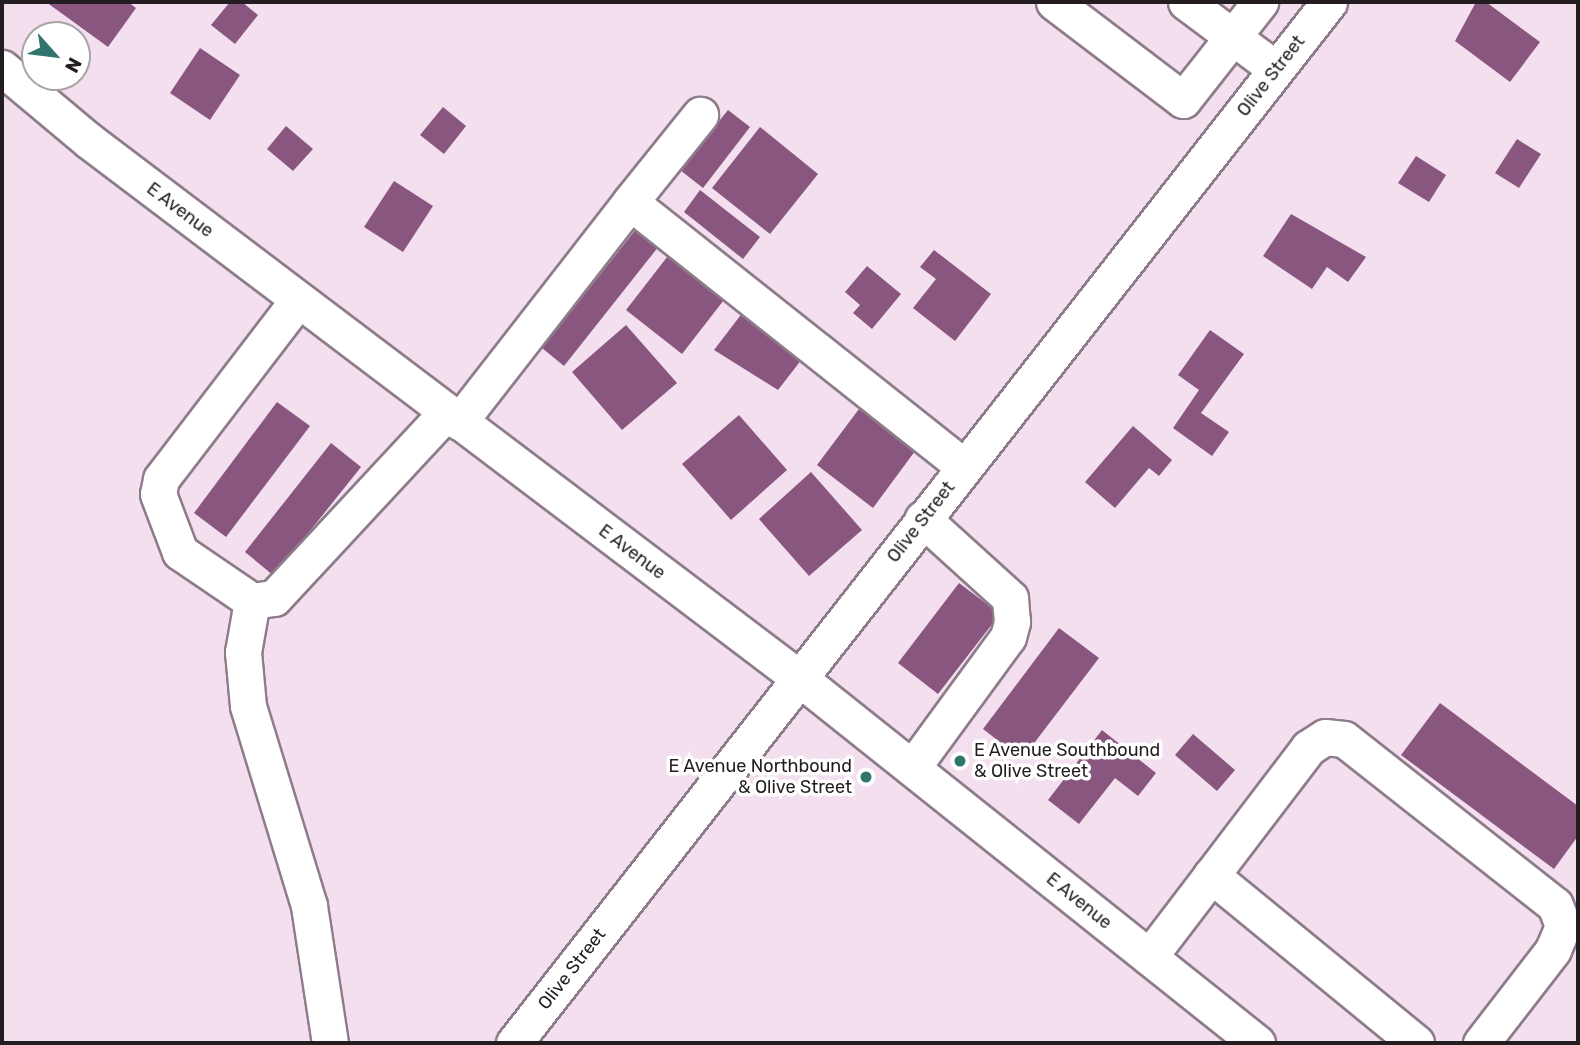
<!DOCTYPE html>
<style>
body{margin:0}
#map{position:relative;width:1580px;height:1045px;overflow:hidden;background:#f4dfef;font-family:Rubik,sans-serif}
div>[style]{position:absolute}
.building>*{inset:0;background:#88567e}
.roads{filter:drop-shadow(2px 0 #8e7c8a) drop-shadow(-2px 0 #8e7c8a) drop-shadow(0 2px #8e7c8a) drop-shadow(0 -2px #8e7c8a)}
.minor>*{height:35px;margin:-17.5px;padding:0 17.5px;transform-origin:17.5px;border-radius:17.5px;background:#fff}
.dots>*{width:19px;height:19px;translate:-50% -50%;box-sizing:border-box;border:4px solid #fff;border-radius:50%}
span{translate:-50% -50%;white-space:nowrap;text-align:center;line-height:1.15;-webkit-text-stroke:7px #fff;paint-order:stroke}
.street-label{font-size:18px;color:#231c21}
.poi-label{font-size:18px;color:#231c21}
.left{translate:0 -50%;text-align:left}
.right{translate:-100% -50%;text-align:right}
.frame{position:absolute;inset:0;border:4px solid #231c21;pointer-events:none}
.north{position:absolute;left:21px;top:21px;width:70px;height:70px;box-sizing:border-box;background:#fff;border:2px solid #a7a4a6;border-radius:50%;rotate:118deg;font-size:19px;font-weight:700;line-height:28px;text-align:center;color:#231c21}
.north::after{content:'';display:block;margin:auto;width:24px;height:32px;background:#30766e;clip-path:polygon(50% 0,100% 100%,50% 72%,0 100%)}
</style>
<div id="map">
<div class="building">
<div style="clip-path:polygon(46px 2px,128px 2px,136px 8px,108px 47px)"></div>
<div style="clip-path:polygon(230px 2px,242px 2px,258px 15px,235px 44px,211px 25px)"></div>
<div style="clip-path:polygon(1476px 2px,1486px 2px,1540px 42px,1510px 82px,1455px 41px)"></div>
<div style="clip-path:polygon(200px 48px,240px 75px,210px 120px,170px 93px)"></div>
<div style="clip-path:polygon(443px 107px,466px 126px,444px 154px,420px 135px)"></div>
<div style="clip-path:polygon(728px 110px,750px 127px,703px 188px,680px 170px)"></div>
<div style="clip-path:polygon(286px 126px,313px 149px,293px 171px,267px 149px)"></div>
<div style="clip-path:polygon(760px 127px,818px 174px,770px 234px,712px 188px)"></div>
<div style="clip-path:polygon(1517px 139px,1541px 154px,1519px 188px,1495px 173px)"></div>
<div style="clip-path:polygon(1416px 156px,1446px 175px,1429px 202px,1398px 183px)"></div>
<div style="clip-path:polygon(394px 181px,433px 206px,403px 252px,364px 227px)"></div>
<div style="clip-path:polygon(700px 190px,760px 237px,743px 259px,684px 212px)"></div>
<div style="clip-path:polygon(1291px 214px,1366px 257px,1348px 282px,1327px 267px,1312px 289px,1263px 256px)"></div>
<div style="clip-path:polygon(637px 228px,659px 246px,564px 366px,542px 348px)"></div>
<div style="clip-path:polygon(934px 250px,991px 294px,955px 341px,913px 308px,936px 279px,920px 267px)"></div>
<div style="clip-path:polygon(671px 252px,727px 296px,682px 354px,626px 310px)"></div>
<div style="clip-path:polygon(867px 266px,901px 294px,872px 329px,853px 313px,860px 305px,845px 292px)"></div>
<div style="clip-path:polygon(743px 312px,802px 359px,778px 390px,714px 350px)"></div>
<div style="clip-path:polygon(626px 325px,677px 383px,622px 430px,572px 372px)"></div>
<div style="clip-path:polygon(1210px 330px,1244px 354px,1201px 413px,1229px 432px,1212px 456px,1173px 428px,1199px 390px,1178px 375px)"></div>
<div style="clip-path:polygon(277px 402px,310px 426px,226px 537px,194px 513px)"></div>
<div style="clip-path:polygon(862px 405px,918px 447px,873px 508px,817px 465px)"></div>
<div style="clip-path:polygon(739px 415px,787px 470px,731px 520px,682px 464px)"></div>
<div style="clip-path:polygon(1133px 426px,1172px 460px,1159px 476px,1149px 468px,1115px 508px,1085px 482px)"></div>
<div style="clip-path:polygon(331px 443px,361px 467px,274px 576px,245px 552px)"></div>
<div style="clip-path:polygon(811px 472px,862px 530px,809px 576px,759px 519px)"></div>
<div style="clip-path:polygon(959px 583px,1000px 614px,938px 694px,898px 663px)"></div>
<div style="clip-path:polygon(1059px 628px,1099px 658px,1022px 759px,983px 729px)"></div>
<div style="clip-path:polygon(1440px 703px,1578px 806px,1578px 836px,1554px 869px,1401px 755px)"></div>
<div style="clip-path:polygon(1102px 730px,1156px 773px,1138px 796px,1115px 778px,1079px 824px,1048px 800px)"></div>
<div style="clip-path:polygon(1193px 734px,1235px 770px,1217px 791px,1175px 755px)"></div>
</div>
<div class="roads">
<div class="minor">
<div style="left:1054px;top:2px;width:162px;rotate:37.2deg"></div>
<div style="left:1183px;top:100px;width:125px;rotate:-51.8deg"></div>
<div style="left:1186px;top:2px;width:112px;rotate:36.7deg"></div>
<div style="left:2px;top:68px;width:112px;rotate:39.9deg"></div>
<div style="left:88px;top:140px;width:892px;rotate:37.11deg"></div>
<div style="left:799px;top:678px;width:586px;rotate:38.55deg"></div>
<div style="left:630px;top:202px;width:112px;rotate:-51.2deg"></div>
<div style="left:298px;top:300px;width:225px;rotate:127.4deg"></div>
<div style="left:161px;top:479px;width:15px;rotate:101deg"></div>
<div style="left:158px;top:494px;width:62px;rotate:69.2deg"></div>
<div style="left:180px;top:552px;width:87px;rotate:34.2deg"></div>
<div style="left:252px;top:601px;width:22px;rotate:-8deg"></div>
<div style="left:274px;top:598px;width:254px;rotate:-47.1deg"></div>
<div style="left:459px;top:422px;width:279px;rotate:-52.1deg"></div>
<div style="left:630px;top:202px;width:426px;rotate:38.4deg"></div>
<div style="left:252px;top:601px;width:52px;rotate:100deg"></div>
<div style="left:243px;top:652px;width:54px;rotate:84.7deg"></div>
<div style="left:248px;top:706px;width:209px;rotate:73deg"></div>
<div style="left:309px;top:906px;width:139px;rotate:81.3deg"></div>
<div style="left:912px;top:768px;width:162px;rotate:-53.8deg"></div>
<div style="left:1008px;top:637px;width:16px;rotate:-75deg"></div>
<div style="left:1012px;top:622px;width:24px;rotate:-95deg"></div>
<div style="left:1010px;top:598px;width:118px;rotate:-137.8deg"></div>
<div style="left:1211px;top:875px;width:265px;rotate:39.3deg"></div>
<div style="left:1149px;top:957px;width:263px;rotate:-52.7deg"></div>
<div style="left:1308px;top:748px;width:20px;rotate:-33deg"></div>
<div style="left:1325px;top:737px;width:19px;rotate:6deg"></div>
<div style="left:1344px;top:739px;width:268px;rotate:38.2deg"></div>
<div style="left:1555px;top:905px;width:22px;rotate:69deg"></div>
<div style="left:1563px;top:926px;width:26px;rotate:113deg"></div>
<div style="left:1553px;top:950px;width:118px;rotate:127.7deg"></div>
<div style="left:514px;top:1043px;width:1322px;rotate:-51.94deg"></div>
</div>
</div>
<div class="dots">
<div style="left:960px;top:761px;background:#30766e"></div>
<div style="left:866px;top:777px;background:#30766e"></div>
</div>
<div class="street-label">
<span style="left:1271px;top:76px;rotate:-52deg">Olive Street</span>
<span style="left:180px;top:210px;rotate:37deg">E Avenue</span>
<span style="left:921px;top:522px;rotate:-52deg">Olive Street</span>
<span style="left:632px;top:552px;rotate:37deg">E Avenue</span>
<span style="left:1079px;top:901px;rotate:39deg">E Avenue</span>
<span style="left:572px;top:969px;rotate:-52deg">Olive Street</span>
</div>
<div class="poi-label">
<span class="left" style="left:974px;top:761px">E Avenue Southbound<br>&amp; Olive Street</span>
<span class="right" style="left:852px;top:777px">E Avenue Northbound<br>&amp; Olive Street</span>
</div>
<div class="frame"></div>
<div class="north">N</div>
</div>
